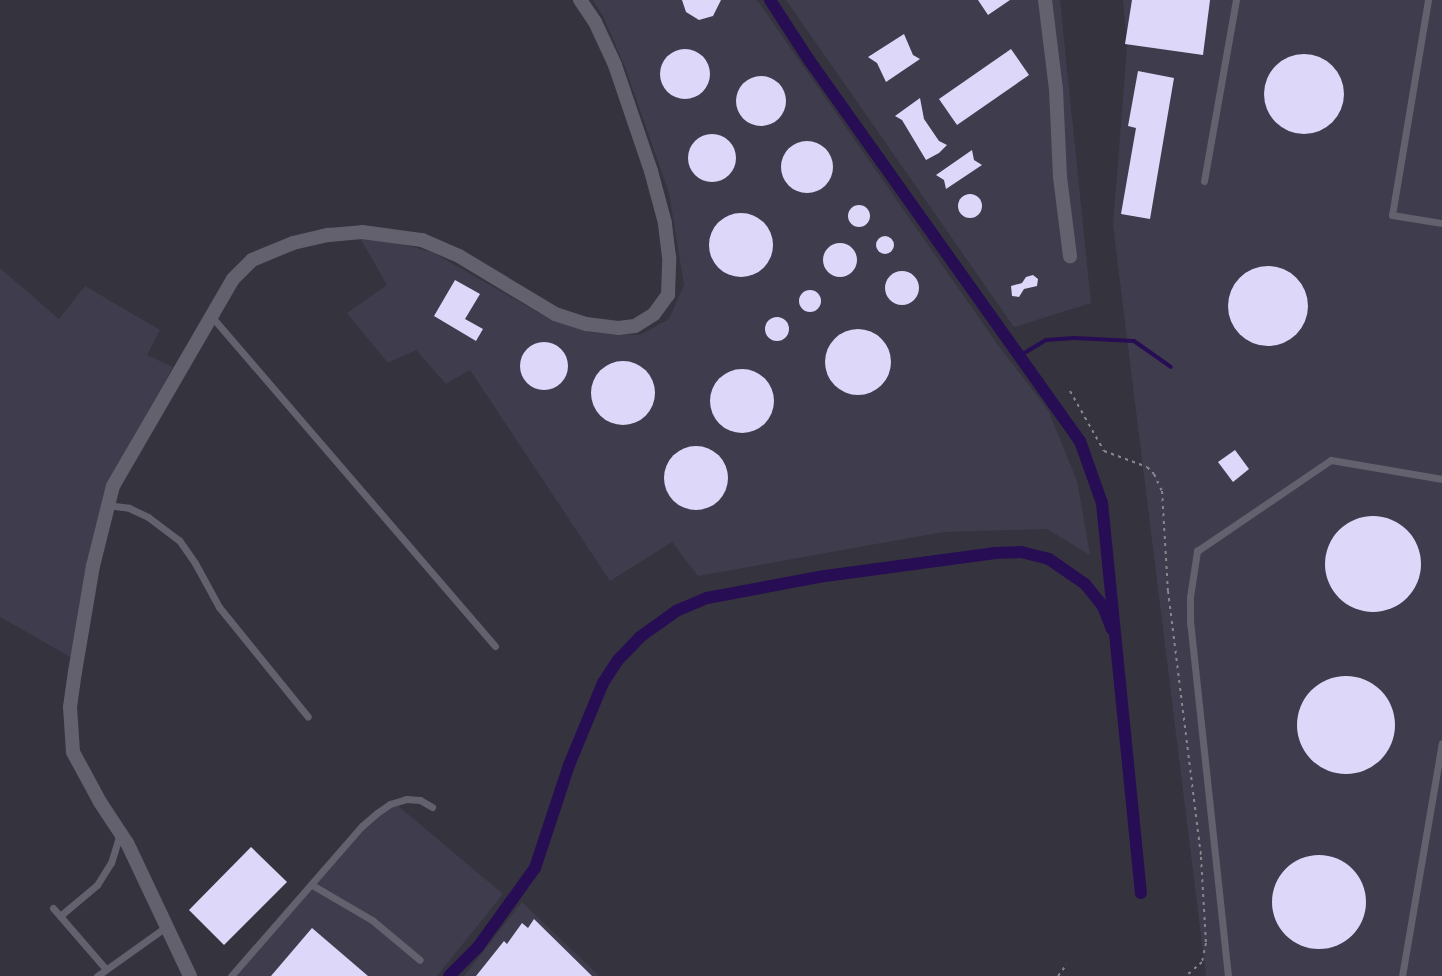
<!DOCTYPE html>
<style>
body{margin:0}
#map{position:relative;width:1442px;height:976px;overflow:hidden;background:#35333e;font-family:Lato,sans-serif}
div>[style]{position:absolute}
.built>*{inset:0;background:#3f3c4d}
.stream>*{height:4px;margin:-2px;padding:0 2px;transform-origin:2px;border-radius:2px;background:#270d53}
.canal>*{height:12px;margin:-6px;padding:0 6px;transform-origin:6px;border-radius:6px;background:#270d53}
.building>*{inset:0;background:#ddd8fa}
.round{border-radius:50%}
.path>*{height:2px;margin-top:-1px;transform-origin:0;background:repeating-linear-gradient(90deg,#888790 0 3px,transparent 0 7.5px)}
.lane>*{height:7px;margin:-3.5px;padding:0 3.5px;transform-origin:3.5px;border-radius:3.5px;background:#63616d}
.street>*{height:14px;margin:-7px;padding:0 7px;transform-origin:7px;border-radius:7px;background:#63616d}
span{translate:-50% -50%;white-space:nowrap;text-align:center;line-height:1.15;-webkit-text-stroke:6px #2b2933;paint-order:stroke}
</style>
<div id="map">
<div class="built">
<div style="clip-path:polygon(593px 0,757px 0,998px 345px,1048px 410px,1077px 481px,1090px 555px,1047px 529px,943px 532px,698px 576px,672px 542px,610px 581px,470px 370px,446px 384px,416px 350px,388px 363px,347px 313px,387px 285px,360px 238px,394px 242px,432px 252px,539px 313px,590px 332px,640px 335px,669px 319px,684px 285px,669px 193px,625px 67px,603px 16px)"></div>
<div style="clip-path:polygon(786px 0,1060px 0,1091px 303px,1014px 327px)"></div>
<div style="clip-path:polygon(1123px 0,1442px 0,1442px 976px,1206px 976px,1113px 225px,1127px 47px)"></div>
<div style="clip-path:polygon(0 268px,59px 319px,85px 286px,160px 330px,147px 355px,173px 367px,115px 470px,74px 659px,0 617px)"></div>
<div style="clip-path:polygon(397px 805px,503px 894px,437px 976px,235px 976px,376px 816px)"></div>
<div style="clip-path:polygon(522px 902px,599px 976px,464px 976px)"></div>
</div>
<div class="stream">
<div style="left:1021px;top:355px;width:29px;rotate:-31deg"></div>
<div style="left:1046px;top:340px;width:28px;rotate:-4deg"></div>
<div style="left:1074px;top:338px;width:60px;rotate:2.9deg"></div>
<div style="left:1134px;top:341px;width:45px;rotate:35.1deg"></div>
</div>
<div class="canal">
<div style="left:770px;top:0;width:72px;rotate:57deg"></div>
<div style="left:809px;top:60px;width:468px;rotate:54.6deg"></div>
<div style="left:1080px;top:441px;width:66px;rotate:70.5deg"></div>
<div style="left:1102px;top:503px;width:392px;rotate:84.3deg"></div>
<div style="left:449px;top:976px;width:41px;rotate:-45deg"></div>
<div style="left:478px;top:947px;width:97px;rotate:-54.2deg"></div>
<div style="left:535px;top:868px;width:108px;rotate:-71.7deg"></div>
<div style="left:569px;top:765px;width:89px;rotate:-67.5deg"></div>
<div style="left:603px;top:683px;width:27px;rotate:-57deg"></div>
<div style="left:618px;top:660px;width:32px;rotate:-46deg"></div>
<div style="left:640px;top:637px;width:44px;rotate:-35.8deg"></div>
<div style="left:676px;top:611px;width:34px;rotate:-23deg"></div>
<div style="left:707px;top:598px;width:120px;rotate:-10.6deg"></div>
<div style="left:825px;top:576px;width:172px;rotate:-7.7deg"></div>
<div style="left:995px;top:553px;width:26px;rotate:-2deg"></div>
<div style="left:1021px;top:552px;width:29px;rotate:14deg"></div>
<div style="left:1049px;top:559px;width:44px;rotate:34.8deg"></div>
<div style="left:1085px;top:584px;width:28px;rotate:51deg"></div>
<div style="left:1103px;top:606px;width:25px;rotate:69deg"></div>
</div>
<div class="building">
<div style="clip-path:polygon(682px 0,721px 0,713px 16px,699px 20px,686px 12px)"></div>
<div style="clip-path:polygon(978px 0,1010px 0,988px 15px)"></div>
<div style="clip-path:polygon(1132px 0,1210px 0,1203px 55px,1125px 44px)"></div>
<div style="clip-path:polygon(904px 34px,913px 55px,920px 59px,886px 82px,877px 63px,868px 57px)"></div>
<div class="round" style="left:660px;top:49px;width:50px;height:50px"></div>
<div style="clip-path:polygon(1011px 49px,1029px 75px,957px 125px,939px 99px)"></div>
<div class="round" style="left:1264px;top:54px;width:80px;height:80px"></div>
<div style="clip-path:polygon(1138px 71px,1174px 78px,1150px 219px,1121px 214px,1136px 128px,1128px 126px)"></div>
<div class="round" style="left:736px;top:76px;width:50px;height:50px"></div>
<div style="clip-path:polygon(920px 98px,924px 119px,939px 141px,947px 145px,939px 153px,926px 160px,902px 120px,895px 116px)"></div>
<div class="round" style="left:688px;top:134px;width:48px;height:48px"></div>
<div class="round" style="left:781px;top:141px;width:52px;height:52px"></div>
<div style="clip-path:polygon(972px 150px,974px 160px,982px 165px,946px 189px,944px 180px,936px 175px)"></div>
<div class="round" style="left:958px;top:194px;width:24px;height:24px"></div>
<div class="round" style="left:848px;top:205px;width:22px;height:22px"></div>
<div class="round" style="left:709px;top:213px;width:64px;height:64px"></div>
<div class="round" style="left:876px;top:236px;width:18px;height:18px"></div>
<div class="round" style="left:823px;top:243px;width:34px;height:34px"></div>
<div class="round" style="left:1228px;top:266px;width:80px;height:80px"></div>
<div class="round" style="left:885px;top:271px;width:34px;height:34px"></div>
<div style="clip-path:polygon(1033px 275px,1038px 279px,1037px 286px,1024px 289px,1019px 297px,1012px 296px,1011px 286px,1022px 283px,1026px 277px)"></div>
<div style="clip-path:polygon(455px 280px,480px 294px,465px 319px,483px 329px,476px 341px,434px 316px)"></div>
<div class="round" style="left:799px;top:290px;width:22px;height:22px"></div>
<div class="round" style="left:765px;top:317px;width:24px;height:24px"></div>
<div class="round" style="left:825px;top:329px;width:66px;height:66px"></div>
<div class="round" style="left:520px;top:342px;width:48px;height:48px"></div>
<div class="round" style="left:591px;top:361px;width:64px;height:64px"></div>
<div class="round" style="left:710px;top:369px;width:64px;height:64px"></div>
<div class="round" style="left:664px;top:446px;width:64px;height:64px"></div>
<div style="clip-path:polygon(1235px 450px,1249px 469px,1233px 482px,1218px 462px)"></div>
<div class="round" style="left:1325px;top:516px;width:96px;height:96px"></div>
<div class="round" style="left:1297px;top:676px;width:98px;height:98px"></div>
<div style="clip-path:polygon(251px 847px,287px 882px,224px 945px,189px 910px)"></div>
<div class="round" style="left:1272px;top:855px;width:94px;height:94px"></div>
<div style="clip-path:polygon(534px 919px,592px 976px,476px 976px,504px 941px,507px 944px,522px 923px,528px 928px)"></div>
<div style="clip-path:polygon(312px 928px,368px 976px,271px 976px)"></div>
</div>
<div class="path">
<div style="left:1070px;top:391px;width:69px;rotate:60.5deg"></div>
<div style="left:1104px;top:451px;width:46px;rotate:20.4deg"></div>
<div style="left:1147px;top:467px;width:10px;rotate:45deg"></div>
<div style="left:1154px;top:474px;width:19px;rotate:65deg"></div>
<div style="left:1162px;top:491px;width:100px;rotate:86.6deg"></div>
<div style="left:1168px;top:591px;width:268px;rotate:82.9deg"></div>
<div style="left:1201px;top:857px;width:86px;rotate:86.7deg"></div>
<div style="left:1206px;top:943px;width:19px;rotate:102deg"></div>
<div style="left:1202px;top:962px;width:21px;rotate:139deg"></div>
<div style="left:1058px;top:976px;width:15px;rotate:-53deg"></div>
</div>
<div class="lane">
<div style="left:1428px;top:0;width:218px;rotate:99.5deg"></div>
<div style="left:1392px;top:215px;width:51px;rotate:9.1deg"></div>
<div style="left:1204px;top:181px;width:184px;rotate:-80deg"></div>
<div style="left:212px;top:317px;width:434px;rotate:49.3deg"></div>
<div style="left:106px;top:505px;width:23px;rotate:7deg"></div>
<div style="left:129px;top:508px;width:21px;rotate:25deg"></div>
<div style="left:148px;top:517px;width:39px;rotate:37deg"></div>
<div style="left:179px;top:540px;width:28px;rotate:55deg"></div>
<div style="left:195px;top:563px;width:50px;rotate:61.4deg"></div>
<div style="left:219px;top:607px;width:141px;rotate:51deg"></div>
<div style="left:312px;top:885px;width:69px;rotate:30.3deg"></div>
<div style="left:372px;top:920px;width:62px;rotate:39.8deg"></div>
<div style="left:53px;top:908px;width:79px;rotate:49.1deg"></div>
<div style="left:60px;top:916px;width:48px;rotate:-40deg"></div>
<div style="left:97px;top:885px;width:26px;rotate:-58deg"></div>
<div style="left:111px;top:863px;width:31px;rotate:-73deg"></div>
<div style="left:97px;top:976px;width:86px;rotate:-35.5deg"></div>
<div style="left:231px;top:976px;width:199px;rotate:-48.9deg"></div>
<div style="left:362px;top:826px;width:20px;rotate:-41deg"></div>
<div style="left:377px;top:813px;width:16px;rotate:-35deg"></div>
<div style="left:390px;top:804px;width:17px;rotate:-17deg"></div>
<div style="left:406px;top:799px;width:14px;rotate:4deg"></div>
<div style="left:420px;top:800px;width:14px;rotate:30deg"></div>
<div style="left:1228px;top:976px;width:355px;rotate:-96.1deg"></div>
<div style="left:1190px;top:623px;width:26px;rotate:-90deg"></div>
<div style="left:1190px;top:597px;width:47px;rotate:-81.3deg"></div>
<div style="left:1197px;top:551px;width:162px;rotate:-34.2deg"></div>
<div style="left:1331px;top:460px;width:113px;rotate:9.7deg"></div>
<div style="left:1402px;top:976px;width:236px;rotate:-80.3deg"></div>
</div>
<div class="street">
<div style="left:1045px;top:0;width:90px;rotate:83deg"></div>
<div style="left:1056px;top:89px;width:88px;rotate:87.4deg"></div>
<div style="left:1060px;top:177px;width:80px;rotate:82.8deg"></div>
<div style="left:190px;top:976px;width:147px;rotate:-115.3deg"></div>
<div style="left:127px;top:843px;width:49px;rotate:-123.4deg"></div>
<div style="left:100px;top:802px;width:57px;rotate:-118.4deg"></div>
<div style="left:73px;top:752px;width:45px;rotate:-93.8deg"></div>
<div style="left:70px;top:707px;width:35px;rotate:-82deg"></div>
<div style="left:75px;top:672px;width:108px;rotate:-80.4deg"></div>
<div style="left:93px;top:566px;width:82px;rotate:-76deg"></div>
<div style="left:113px;top:486px;width:239px;rotate:-59.9deg"></div>
<div style="left:233px;top:279px;width:27px;rotate:-45deg"></div>
<div style="left:252px;top:260px;width:44px;rotate:-22.5deg"></div>
<div style="left:293px;top:243px;width:37px;rotate:-13deg"></div>
<div style="left:329px;top:235px;width:33px;rotate:-5deg"></div>
<div style="left:362px;top:232px;width:61px;rotate:7.6deg"></div>
<div style="left:422px;top:240px;width:40px;rotate:23.4deg"></div>
<div style="left:459px;top:256px;width:112px;rotate:31.1deg"></div>
<div style="left:555px;top:314px;width:33px;rotate:18deg"></div>
<div style="left:586px;top:324px;width:32px;rotate:7deg"></div>
<div style="left:618px;top:328px;width:17px;rotate:-7deg"></div>
<div style="left:635px;top:326px;width:22px;rotate:-32deg"></div>
<div style="left:654px;top:314px;width:24px;rotate:-54deg"></div>
<div style="left:668px;top:295px;width:38px;rotate:-88deg"></div>
<div style="left:669px;top:257px;width:34px;rotate:-97deg"></div>
<div style="left:665px;top:223px;width:54px;rotate:-105.1deg"></div>
<div style="left:651px;top:171px;width:112px;rotate:-108.8deg"></div>
<div style="left:615px;top:65px;width:47px;rotate:-114.9deg"></div>
<div style="left:595px;top:22px;width:27px;rotate:-124deg"></div>
</div>
</div>
